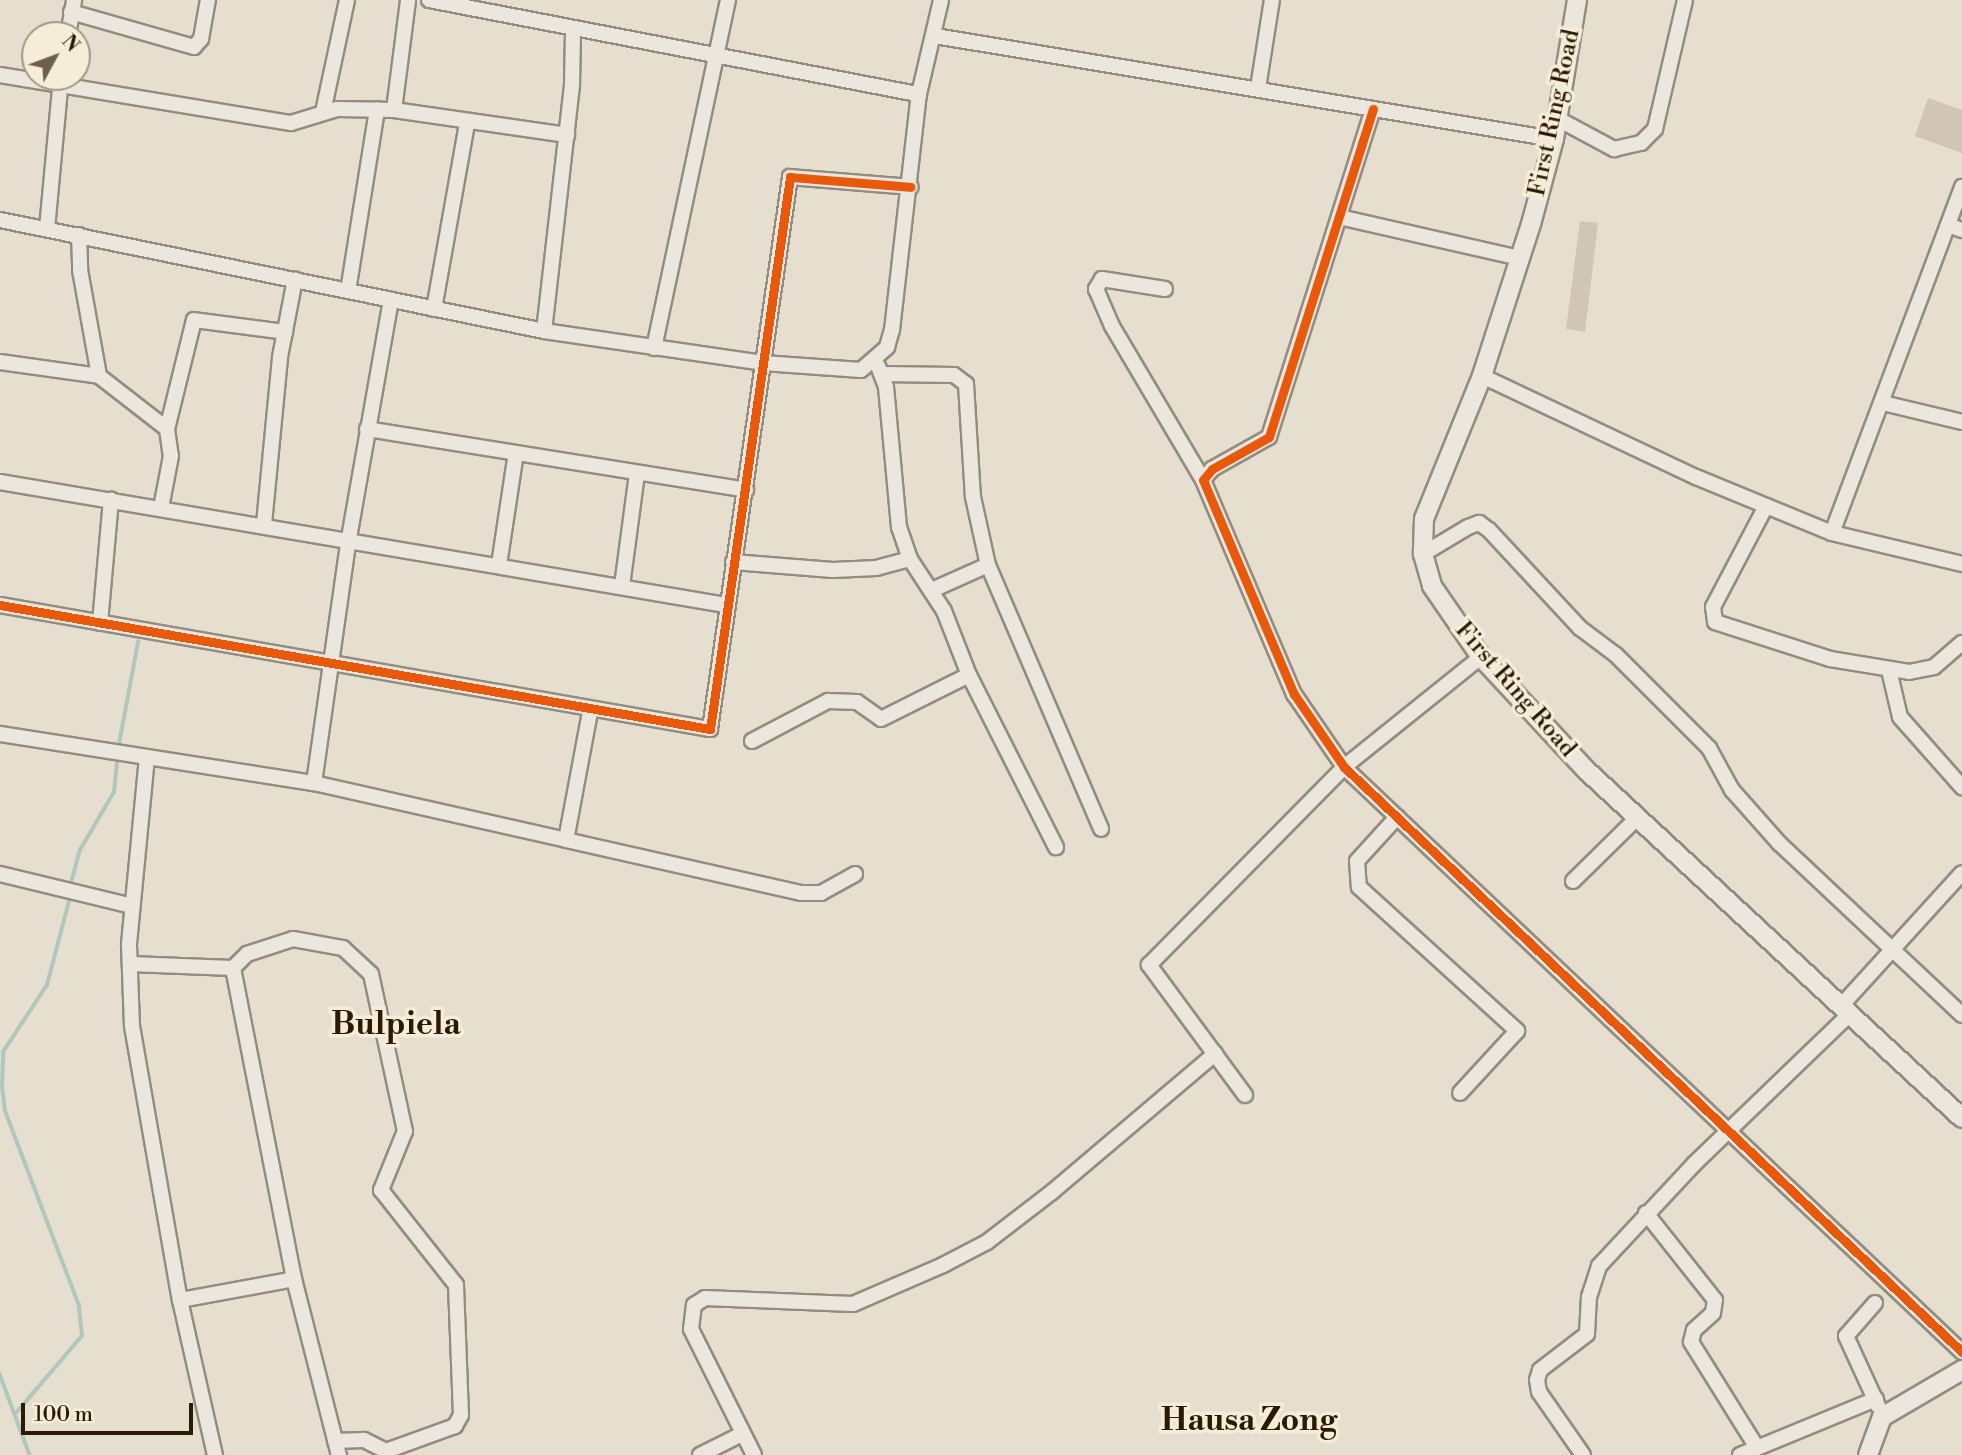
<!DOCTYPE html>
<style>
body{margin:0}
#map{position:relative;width:1962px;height:1455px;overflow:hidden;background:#e6dece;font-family:"Libre Bodoni",serif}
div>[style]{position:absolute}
.stream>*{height:3.5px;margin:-1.75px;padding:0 1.75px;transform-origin:1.75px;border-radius:1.75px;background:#b1c7be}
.building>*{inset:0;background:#d2c5b7}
.roads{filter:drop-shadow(2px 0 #938c80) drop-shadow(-2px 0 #938c80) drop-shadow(0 2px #938c80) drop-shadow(0 -2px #938c80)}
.minor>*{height:14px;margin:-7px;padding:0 7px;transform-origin:7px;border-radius:7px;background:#ebe7df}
.tertiary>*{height:18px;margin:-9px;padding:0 9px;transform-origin:9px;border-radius:9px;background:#ebe7df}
.cycleway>*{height:9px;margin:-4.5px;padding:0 4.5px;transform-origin:4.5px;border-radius:4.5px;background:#e8590c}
span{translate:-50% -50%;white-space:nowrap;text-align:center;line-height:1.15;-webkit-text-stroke:7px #f5ecd9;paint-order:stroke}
.street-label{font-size:24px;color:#2c1a02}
.district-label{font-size:32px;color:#2c1a02;font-weight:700}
.north{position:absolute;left:21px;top:21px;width:70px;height:70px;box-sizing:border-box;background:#f5ecd9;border:2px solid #a59883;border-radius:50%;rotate:49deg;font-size:19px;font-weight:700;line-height:28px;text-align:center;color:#2c1a02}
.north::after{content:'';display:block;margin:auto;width:24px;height:32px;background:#6d5f49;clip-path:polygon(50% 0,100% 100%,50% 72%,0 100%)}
.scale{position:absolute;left:21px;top:1403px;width:172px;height:32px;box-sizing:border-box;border:4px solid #2c1a02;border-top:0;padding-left:9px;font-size:21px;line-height:24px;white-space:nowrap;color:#2c1a02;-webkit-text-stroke:5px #f5ecd9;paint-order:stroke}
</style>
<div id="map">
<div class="stream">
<div style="left:119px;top:744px;width:104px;rotate:-79.4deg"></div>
<div style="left:71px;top:883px;width:34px;rotate:-75deg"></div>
<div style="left:80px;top:850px;width:67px;rotate:-59.6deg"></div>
<div style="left:114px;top:792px;width:31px;rotate:-84deg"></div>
<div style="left:0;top:1374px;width:86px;rotate:69.7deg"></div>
<div style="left:17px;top:1412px;width:100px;rotate:-49.5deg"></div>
<div style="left:82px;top:1336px;width:30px;rotate:-96deg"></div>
<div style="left:79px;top:1306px;width:209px;rotate:-110.8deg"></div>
<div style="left:5px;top:1111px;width:24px;rotate:-97deg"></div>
<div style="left:2px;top:1087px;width:35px;rotate:-88deg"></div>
<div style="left:3px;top:1052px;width:80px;rotate:-56.7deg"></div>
<div style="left:47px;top:985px;width:87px;rotate:-75.3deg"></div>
</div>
<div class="building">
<div style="clip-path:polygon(1928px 98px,1962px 110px,1962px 153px,1915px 136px)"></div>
<div style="clip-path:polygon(1580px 221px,1598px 223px,1585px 332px,1566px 329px)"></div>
</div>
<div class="roads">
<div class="minor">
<div style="left:429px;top:0;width:499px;rotate:10.9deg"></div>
<div style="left:71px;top:12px;width:128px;rotate:15.9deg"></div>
<div style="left:194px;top:47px;width:11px;rotate:-49deg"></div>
<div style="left:201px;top:39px;width:40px;rotate:-80deg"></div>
<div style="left:68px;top:35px;width:36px;rotate:-80deg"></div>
<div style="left:935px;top:36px;width:628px;rotate:9.45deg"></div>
<div style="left:0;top:75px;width:295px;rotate:9.4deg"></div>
<div style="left:291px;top:123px;width:48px;rotate:-16.9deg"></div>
<div style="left:337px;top:109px;width:57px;rotate:1deg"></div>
<div style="left:394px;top:110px;width:175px;rotate:8.2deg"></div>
<div style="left:1258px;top:88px;width:89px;rotate:-81deg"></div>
<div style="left:1373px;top:109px;width:344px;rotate:107.6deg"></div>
<div style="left:1269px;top:437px;width:65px;rotate:150.7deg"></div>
<div style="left:1212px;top:469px;width:14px;rotate:129deg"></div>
<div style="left:1203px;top:480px;width:233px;rotate:67deg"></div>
<div style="left:1294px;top:694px;width:88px;rotate:55.6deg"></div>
<div style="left:1344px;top:767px;width:851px;rotate:43.43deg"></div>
<div style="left:394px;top:110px;width:111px;rotate:-82.7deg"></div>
<div style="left:323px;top:112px;width:115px;rotate:-77.9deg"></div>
<div style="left:1558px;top:119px;width:64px;rotate:28.2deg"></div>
<div style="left:1614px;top:149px;width:28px;rotate:-13deg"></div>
<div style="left:1641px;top:143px;width:20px;rotate:-45deg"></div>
<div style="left:1655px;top:129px;width:132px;rotate:-76.9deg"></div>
<div style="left:1339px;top:217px;width:185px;rotate:12.8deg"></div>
<div style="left:0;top:220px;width:555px;rotate:11.53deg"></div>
<div style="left:544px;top:331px;width:221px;rotate:8.3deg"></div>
<div style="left:763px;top:363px;width:98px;rotate:4.1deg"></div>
<div style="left:861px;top:370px;width:35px;rotate:-41deg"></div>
<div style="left:887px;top:347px;width:18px;rotate:-74deg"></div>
<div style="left:892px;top:330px;width:238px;rotate:-83.5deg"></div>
<div style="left:919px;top:94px;width:97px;rotate:-76.8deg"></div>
<div style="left:1948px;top:225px;width:15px;rotate:20deg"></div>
<div style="left:47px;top:229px;width:153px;rotate:-84.7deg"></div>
<div style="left:79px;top:235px;width:35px;rotate:88deg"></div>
<div style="left:80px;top:270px;width:108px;rotate:79.8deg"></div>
<div style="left:1165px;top:289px;width:64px;rotate:-171deg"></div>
<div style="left:1102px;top:279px;width:12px;rotate:121deg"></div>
<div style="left:1096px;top:289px;width:40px;rotate:66.6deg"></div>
<div style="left:1112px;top:326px;width:179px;rotate:59.4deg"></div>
<div style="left:348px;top:291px;width:184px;rotate:-80.9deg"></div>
<div style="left:434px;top:309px;width:188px;rotate:-79.9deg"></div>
<div style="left:544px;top:331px;width:249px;rotate:-83.5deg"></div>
<div style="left:572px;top:84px;width:54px;rotate:-88.9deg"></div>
<div style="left:654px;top:348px;width:356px;rotate:-78deg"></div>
<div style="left:0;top:362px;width:100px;rotate:8deg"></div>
<div style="left:99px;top:376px;width:86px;rotate:37.9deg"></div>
<div style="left:167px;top:429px;width:27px;rotate:82deg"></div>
<div style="left:171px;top:456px;width:53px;rotate:100.9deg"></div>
<div style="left:878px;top:366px;width:22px;rotate:69deg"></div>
<div style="left:886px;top:387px;width:141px;rotate:84.7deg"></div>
<div style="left:899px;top:527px;width:34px;rotate:71deg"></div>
<div style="left:910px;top:559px;width:62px;rotate:56.8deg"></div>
<div style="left:944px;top:611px;width:69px;rotate:68.7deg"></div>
<div style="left:969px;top:675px;width:193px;rotate:63.2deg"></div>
<div style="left:882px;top:374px;width:72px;rotate:0.8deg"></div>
<div style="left:954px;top:375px;width:15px;rotate:37deg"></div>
<div style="left:966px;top:384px;width:113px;rotate:86.5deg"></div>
<div style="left:973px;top:497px;width:70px;rotate:77.6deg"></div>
<div style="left:988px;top:565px;width:287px;rotate:66.8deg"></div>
<div style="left:1482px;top:376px;width:237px;rotate:25.3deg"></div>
<div style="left:1696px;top:477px;width:147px;rotate:22.4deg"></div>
<div style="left:1832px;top:533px;width:134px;rotate:13.4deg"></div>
<div style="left:1883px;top:403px;width:81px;rotate:13.5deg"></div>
<div style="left:167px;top:429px;width:112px;rotate:-76.1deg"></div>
<div style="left:194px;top:320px;width:92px;rotate:7.5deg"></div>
<div style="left:367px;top:429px;width:384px;rotate:9.1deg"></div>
<div style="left:0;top:482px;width:736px;rotate:9.62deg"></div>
<div style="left:1766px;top:506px;width:114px;rotate:117.7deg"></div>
<div style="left:1713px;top:607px;width:15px;rotate:82deg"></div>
<div style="left:1715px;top:622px;width:121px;rotate:17.8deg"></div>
<div style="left:1830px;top:659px;width:80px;rotate:9.3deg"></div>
<div style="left:1909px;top:672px;width:25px;rotate:-11deg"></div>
<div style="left:1934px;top:667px;width:37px;rotate:-41deg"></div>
<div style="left:264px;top:524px;width:168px;rotate:-84.5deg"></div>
<div style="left:280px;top:357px;width:79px;rotate:-79.1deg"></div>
<div style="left:1832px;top:533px;width:370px;rotate:-69.4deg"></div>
<div style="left:1423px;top:554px;width:52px;rotate:-31deg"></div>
<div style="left:1468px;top:527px;width:12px;rotate:-20deg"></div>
<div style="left:1479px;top:523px;width:12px;rotate:35deg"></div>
<div style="left:1489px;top:530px;width:134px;rotate:47.1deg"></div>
<div style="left:1580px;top:628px;width:45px;rotate:36.9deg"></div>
<div style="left:1616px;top:655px;width:132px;rotate:45deg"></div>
<div style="left:1709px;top:748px;width:48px;rotate:61.3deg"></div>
<div style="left:1732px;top:790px;width:71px;rotate:48.4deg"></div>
<div style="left:1779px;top:843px;width:251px;rotate:43.2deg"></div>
<div style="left:733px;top:562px;width:100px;rotate:4.6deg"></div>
<div style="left:833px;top:570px;width:43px;rotate:-2.7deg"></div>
<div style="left:876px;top:568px;width:35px;rotate:-15deg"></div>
<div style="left:499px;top:565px;width:113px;rotate:-81.4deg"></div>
<div style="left:622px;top:586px;width:114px;rotate:-82.4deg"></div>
<div style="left:932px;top:590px;width:61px;rotate:-24.1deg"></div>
<div style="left:0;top:605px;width:721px;rotate:9.91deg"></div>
<div style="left:710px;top:729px;width:558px;rotate:-81.75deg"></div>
<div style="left:790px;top:177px;width:121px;rotate:4.7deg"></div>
<div style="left:100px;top:623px;width:124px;rotate:-84.9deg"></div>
<div style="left:1889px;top:670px;width:48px;rotate:76.8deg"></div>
<div style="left:1900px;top:717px;width:94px;rotate:48.5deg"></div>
<div style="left:590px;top:712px;width:130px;rotate:100.6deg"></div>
<div style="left:566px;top:840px;width:241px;rotate:12.7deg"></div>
<div style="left:801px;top:893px;width:20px"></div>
<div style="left:821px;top:893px;width:39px;rotate:-29deg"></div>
<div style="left:0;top:734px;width:318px;rotate:8.9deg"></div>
<div style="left:314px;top:783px;width:258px;rotate:12.7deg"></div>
<div style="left:752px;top:741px;width:86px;rotate:-27.8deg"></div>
<div style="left:828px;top:701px;width:29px;rotate:2deg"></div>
<div style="left:857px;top:702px;width:29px;rotate:35deg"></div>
<div style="left:881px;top:719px;width:98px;rotate:-26.6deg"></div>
<div style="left:147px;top:757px;width:189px;rotate:95.5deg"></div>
<div style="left:129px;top:945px;width:81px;rotate:87.9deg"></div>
<div style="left:132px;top:1026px;width:278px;rotate:80.1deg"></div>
<div style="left:180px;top:1300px;width:159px;rotate:77.3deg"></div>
<div style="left:314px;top:783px;width:247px;rotate:-81.9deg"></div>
<div style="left:349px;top:538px;width:242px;rotate:-80deg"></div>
<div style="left:1397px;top:817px;width:59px;rotate:132.3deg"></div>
<div style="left:1357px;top:861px;width:26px;rotate:86deg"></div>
<div style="left:1359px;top:887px;width:214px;rotate:42.3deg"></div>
<div style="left:1517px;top:1031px;width:84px;rotate:132.6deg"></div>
<div style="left:0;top:874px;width:136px;rotate:13.6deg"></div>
<div style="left:1573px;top:881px;width:88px;rotate:-44.5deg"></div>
<div style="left:130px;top:964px;width:103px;rotate:2.2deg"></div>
<div style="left:233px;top:968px;width:20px;rotate:-45deg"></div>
<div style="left:247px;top:954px;width:48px;rotate:-18.1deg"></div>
<div style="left:293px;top:939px;width:51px;rotate:10.2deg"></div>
<div style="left:343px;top:948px;width:38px;rotate:43deg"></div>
<div style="left:371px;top:974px;width:161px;rotate:77.8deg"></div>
<div style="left:405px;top:1131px;width:64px;rotate:112.1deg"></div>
<div style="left:381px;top:1190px;width:121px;rotate:51.7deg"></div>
<div style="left:456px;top:1285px;width:130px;rotate:87.8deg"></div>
<div style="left:461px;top:1415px;width:13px;rotate:119deg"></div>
<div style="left:455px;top:1426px;width:73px;rotate:160.1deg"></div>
<div style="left:386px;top:1451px;width:25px;rotate:-153deg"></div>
<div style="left:364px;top:1440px;width:29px;rotate:178deg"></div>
<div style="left:233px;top:968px;width:317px;rotate:78.9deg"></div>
<div style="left:294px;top:1279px;width:182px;rotate:75.7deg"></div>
<div style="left:1840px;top:1007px;width:181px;rotate:-47.7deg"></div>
<div style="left:1245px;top:1095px;width:162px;rotate:-126.4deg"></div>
<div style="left:1149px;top:965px;width:278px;rotate:-45.4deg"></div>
<div style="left:1344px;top:767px;width:176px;rotate:-38.8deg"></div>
<div style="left:1646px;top:1213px;width:111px;rotate:51.6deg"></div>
<div style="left:1715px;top:1300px;width:13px;rotate:99deg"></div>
<div style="left:1713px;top:1313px;width:25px;rotate:138deg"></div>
<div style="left:1694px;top:1330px;width:12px;rotate:104deg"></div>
<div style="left:1691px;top:1342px;width:123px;rotate:58deg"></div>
<div style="left:180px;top:1300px;width:116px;rotate:-10.4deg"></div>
<div style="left:1875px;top:1303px;width:44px;rotate:131.3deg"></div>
<div style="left:1846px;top:1336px;width:77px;rotate:65.4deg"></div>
<div style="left:700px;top:1455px;width:47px;rotate:-26.6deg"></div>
<div style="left:754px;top:1455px;width:141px;rotate:-116.6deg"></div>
<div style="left:691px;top:1329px;width:24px;rotate:-83deg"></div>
<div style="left:694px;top:1305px;width:13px;rotate:-32deg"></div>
<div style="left:705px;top:1298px;width:148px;rotate:2.3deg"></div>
<div style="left:853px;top:1304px;width:98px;rotate:-23.4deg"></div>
<div style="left:943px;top:1265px;width:50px;rotate:-27.6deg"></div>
<div style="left:987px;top:1242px;width:82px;rotate:-37.6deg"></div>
<div style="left:1052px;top:1192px;width:214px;rotate:-40.3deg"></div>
<div style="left:1583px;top:1455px;width:77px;rotate:-124.9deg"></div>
<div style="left:1539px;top:1392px;width:12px;rotate:-99deg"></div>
<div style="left:1537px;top:1380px;width:10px;rotate:-73deg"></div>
<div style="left:1540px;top:1370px;width:59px;rotate:-37.5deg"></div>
<div style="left:1587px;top:1334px;width:37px;rotate:-87deg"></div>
<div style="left:1589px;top:1297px;width:33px;rotate:-72deg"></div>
<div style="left:1599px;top:1266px;width:139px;rotate:-47deg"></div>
<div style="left:1694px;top:1164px;width:215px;rotate:-43.9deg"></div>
<div style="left:1740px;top:1455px;width:147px;rotate:-22.4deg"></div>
</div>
<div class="tertiary">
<div style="left:1577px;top:0;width:141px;rotate:99.4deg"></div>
<div style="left:1554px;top:139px;width:88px;rotate:105.1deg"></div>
<div style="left:1531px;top:224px;width:160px;rotate:107.9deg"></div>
<div style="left:1482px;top:376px;width:154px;rotate:112.1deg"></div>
<div style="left:1424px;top:519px;width:35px;rotate:92deg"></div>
<div style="left:1423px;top:554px;width:33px;rotate:74deg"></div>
<div style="left:1432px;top:586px;width:86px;rotate:55.4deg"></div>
<div style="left:1481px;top:657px;width:154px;rotate:47.1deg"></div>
<div style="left:1586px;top:770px;width:512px;rotate:42.79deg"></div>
<div style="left:1868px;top:1455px;width:40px;rotate:-69.8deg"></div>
<div style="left:1882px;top:1417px;width:93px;rotate:-30.4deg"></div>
</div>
</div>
<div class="cycleway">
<div style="left:1373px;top:109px;width:344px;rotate:107.6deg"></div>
<div style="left:1269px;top:437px;width:65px;rotate:150.7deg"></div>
<div style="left:1212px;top:469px;width:14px;rotate:129deg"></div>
<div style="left:1203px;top:480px;width:233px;rotate:67deg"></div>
<div style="left:1294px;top:694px;width:88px;rotate:55.6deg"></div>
<div style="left:1344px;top:767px;width:851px;rotate:43.43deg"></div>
<div style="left:0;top:605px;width:721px;rotate:9.91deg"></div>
<div style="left:710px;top:729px;width:558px;rotate:-81.75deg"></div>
<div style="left:790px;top:177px;width:121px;rotate:4.7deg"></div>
</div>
<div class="street-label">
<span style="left:1555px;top:113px;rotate:-78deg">First Ring Road</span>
<span style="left:1515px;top:690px;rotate:49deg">First Ring Road</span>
</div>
<div class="district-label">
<span style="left:396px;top:1024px">Bulpiela</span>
<span style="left:1249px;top:1420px">Hausa Zong</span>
</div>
<div class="north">N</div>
<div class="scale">100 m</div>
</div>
